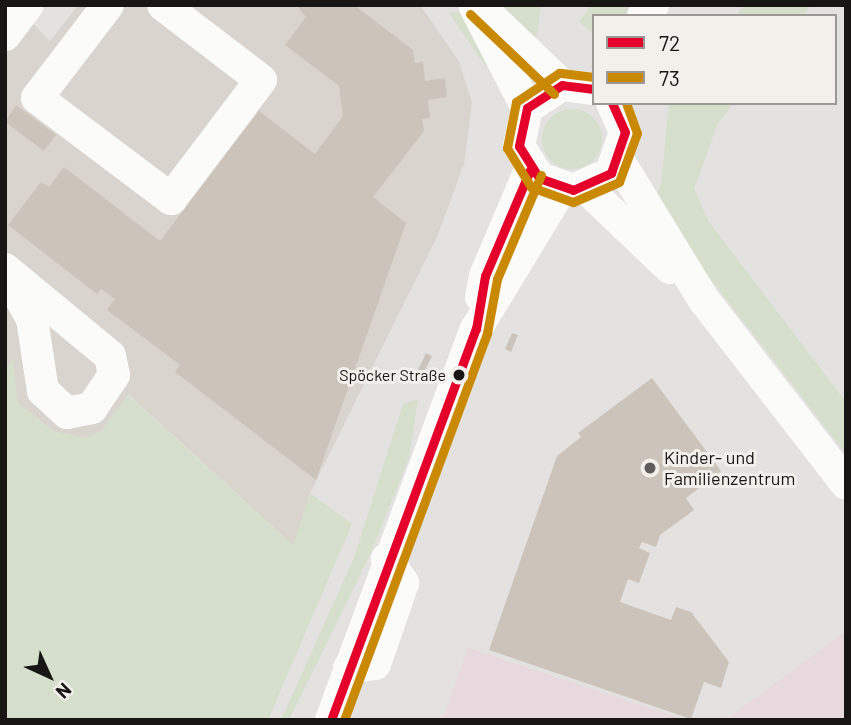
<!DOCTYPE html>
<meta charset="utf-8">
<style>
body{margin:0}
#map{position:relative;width:851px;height:725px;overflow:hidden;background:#e4e2e0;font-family:Barlow,sans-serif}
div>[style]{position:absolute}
.built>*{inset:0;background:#dad4ce}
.industrial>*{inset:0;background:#e7d9de}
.green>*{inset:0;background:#d6decc}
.round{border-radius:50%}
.building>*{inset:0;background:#ccc4bb}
.minor>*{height:32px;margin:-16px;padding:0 16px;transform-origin:16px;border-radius:16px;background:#fbfbfa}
.bus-1>*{height:9px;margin:-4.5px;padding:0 4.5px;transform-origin:4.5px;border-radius:4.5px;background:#e4002b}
.bus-2>*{height:9px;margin:-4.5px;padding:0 4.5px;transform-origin:4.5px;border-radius:4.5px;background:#ca8904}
.dots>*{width:19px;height:19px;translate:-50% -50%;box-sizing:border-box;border:4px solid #f3efeb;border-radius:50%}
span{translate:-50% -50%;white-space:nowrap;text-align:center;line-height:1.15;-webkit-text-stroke:6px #f3efeb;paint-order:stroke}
.bus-label{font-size:16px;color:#171615}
.right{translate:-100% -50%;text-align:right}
.poi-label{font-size:18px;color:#171615}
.left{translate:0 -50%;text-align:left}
.frame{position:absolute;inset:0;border:7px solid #171615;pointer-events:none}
.legend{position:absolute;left:592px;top:14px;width:245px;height:91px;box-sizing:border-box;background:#f3efeb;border:2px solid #9b9895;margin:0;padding:9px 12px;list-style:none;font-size:21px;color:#171615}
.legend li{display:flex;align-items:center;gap:14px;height:35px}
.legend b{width:35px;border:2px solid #9b9895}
.north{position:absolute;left:14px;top:641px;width:70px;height:70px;-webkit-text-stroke:5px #f3efeb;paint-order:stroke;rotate:135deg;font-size:19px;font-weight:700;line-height:28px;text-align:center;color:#171615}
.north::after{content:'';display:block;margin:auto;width:24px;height:32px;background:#171615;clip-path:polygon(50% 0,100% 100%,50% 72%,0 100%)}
</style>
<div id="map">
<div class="built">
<div style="clip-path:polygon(5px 5px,15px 5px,50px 41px,78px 5px,420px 5px,459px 61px,472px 103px,464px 164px,437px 237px,310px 493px,294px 546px,129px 395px,101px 431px,86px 438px,55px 432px,18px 403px,5px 369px)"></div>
</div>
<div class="industrial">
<div style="clip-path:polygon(846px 631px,846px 720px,725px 720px)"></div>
<div style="clip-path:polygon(468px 648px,686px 720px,442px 720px)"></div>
</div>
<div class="green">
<div style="clip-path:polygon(502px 5px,541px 5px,537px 35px,531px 39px)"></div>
<div style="clip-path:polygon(591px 5px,635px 5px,627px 16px,594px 16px,594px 34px,579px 22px)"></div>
<div style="clip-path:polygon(744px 5px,811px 5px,802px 16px,736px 16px)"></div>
<div style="clip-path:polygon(459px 12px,492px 63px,486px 67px,449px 13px)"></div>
<div style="clip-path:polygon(669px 103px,734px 103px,718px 123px,694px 189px,709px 222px,846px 402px,846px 454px,652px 203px,661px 185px)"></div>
<div class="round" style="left:542px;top:109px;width:60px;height:60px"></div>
<div style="clip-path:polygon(13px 359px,18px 403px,55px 432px,86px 438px,101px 431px,128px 395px,293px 545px,310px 493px,352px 524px,268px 720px,5px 720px,5px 369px)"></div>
<div style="clip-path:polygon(418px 399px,409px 458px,369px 557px,289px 720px,281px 720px,354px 558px,403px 404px)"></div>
</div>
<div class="building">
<div style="clip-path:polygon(296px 5px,354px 5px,413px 50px,415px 63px,423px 62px,425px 81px,445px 78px,447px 97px,428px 100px,430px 118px,422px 119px,424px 131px,373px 197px,406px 223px,316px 480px,175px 372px,180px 365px,107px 310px,115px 299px,101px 289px,97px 294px,8px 225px,41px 182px,49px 187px,64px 167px,160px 241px,259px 111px,315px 154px,343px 116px,339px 86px,285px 45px,306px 17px)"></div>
<div style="clip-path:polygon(16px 105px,56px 135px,44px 151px,5px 122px)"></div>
<div style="clip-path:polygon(512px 333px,518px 335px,511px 352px,505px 349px)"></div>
<div style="clip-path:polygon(426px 353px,432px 356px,424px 372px,418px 370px)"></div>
<div style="clip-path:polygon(652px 378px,721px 471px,686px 498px,694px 510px,660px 535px,656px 547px,642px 542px,639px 548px,650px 553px,639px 583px,628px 579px,620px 602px,671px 620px,676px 607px,691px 612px,729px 662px,721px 688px,704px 682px,691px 719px,489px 650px,557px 456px,581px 437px,578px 433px)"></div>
</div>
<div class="minor">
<div style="left:108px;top:5px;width:117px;rotate:127.4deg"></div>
<div style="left:37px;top:98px;width:168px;rotate:37deg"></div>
<div style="left:171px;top:199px;width:149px;rotate:-52.9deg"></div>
<div style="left:261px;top:80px;width:123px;rotate:-142.6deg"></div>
<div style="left:478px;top:5px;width:116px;rotate:43.6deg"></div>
<div style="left:475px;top:7px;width:114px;rotate:62.8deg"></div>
<div style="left:643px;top:16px;width:15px;rotate:-48deg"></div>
<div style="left:5px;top:35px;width:38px;rotate:-53deg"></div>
<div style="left:594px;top:89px;width:32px;rotate:-173deg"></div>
<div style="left:562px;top:85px;width:42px;rotate:146.7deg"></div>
<div style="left:527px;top:108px;width:39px;rotate:102deg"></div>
<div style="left:519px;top:146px;width:38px;rotate:58deg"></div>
<div style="left:539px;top:178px;width:36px;rotate:19deg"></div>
<div style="left:573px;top:190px;width:42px;rotate:-24.1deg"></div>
<div style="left:611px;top:173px;width:43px;rotate:-71.1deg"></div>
<div style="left:625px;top:132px;width:32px;rotate:-114deg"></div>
<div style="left:619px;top:161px;width:163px;rotate:58.6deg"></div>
<div style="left:704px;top:300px;width:232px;rotate:52.3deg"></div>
<div style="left:586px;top:188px;width:116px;rotate:43.6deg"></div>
<div style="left:5px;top:269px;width:136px;rotate:39.6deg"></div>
<div style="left:110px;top:356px;width:19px;rotate:78deg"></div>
<div style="left:114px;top:375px;width:40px;rotate:124deg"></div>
<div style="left:92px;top:408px;width:25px;rotate:169deg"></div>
<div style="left:67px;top:413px;width:33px;rotate:-137deg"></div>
<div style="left:43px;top:391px;width:73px;rotate:-98.7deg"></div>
<div style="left:32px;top:319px;width:56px;rotate:-118.9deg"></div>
<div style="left:481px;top:297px;width:21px;rotate:-79deg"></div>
<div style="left:485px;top:276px;width:115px;rotate:-67deg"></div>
<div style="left:349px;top:668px;width:26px;rotate:-9deg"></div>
<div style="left:375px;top:664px;width:86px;rotate:-70.9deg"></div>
<div style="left:403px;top:583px;width:29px;rotate:-124deg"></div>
<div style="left:331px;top:720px;width:417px;rotate:-69.7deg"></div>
<div style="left:476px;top:329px;width:164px;rotate:-58.7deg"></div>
</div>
<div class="bus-1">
<div style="left:594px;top:89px;width:32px;rotate:-173deg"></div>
<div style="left:562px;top:85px;width:42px;rotate:146.7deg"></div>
<div style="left:527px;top:108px;width:39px;rotate:102deg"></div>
<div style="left:519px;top:146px;width:38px;rotate:58deg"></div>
<div style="left:539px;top:178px;width:36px;rotate:19deg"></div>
<div style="left:573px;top:190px;width:42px;rotate:-24.1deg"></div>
<div style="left:611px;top:173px;width:43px;rotate:-71.1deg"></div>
<div style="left:625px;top:132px;width:32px;rotate:-114deg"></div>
<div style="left:331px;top:720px;width:417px;rotate:-69.7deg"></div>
<div style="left:476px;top:329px;width:54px;rotate:-80.4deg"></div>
<div style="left:485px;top:276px;width:115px;rotate:-67deg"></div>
</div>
<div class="bus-2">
<div style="left:470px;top:14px;width:116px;rotate:43.6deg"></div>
<div style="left:594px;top:77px;width:35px;rotate:-173deg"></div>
<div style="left:559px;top:73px;width:52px;rotate:146deg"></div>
<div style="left:516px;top:102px;width:47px;rotate:101.1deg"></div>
<div style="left:507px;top:148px;width:46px;rotate:58.4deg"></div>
<div style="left:531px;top:187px;width:45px;rotate:19.7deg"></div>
<div style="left:573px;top:202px;width:50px;rotate:-23.5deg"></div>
<div style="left:619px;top:182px;width:52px;rotate:-69.8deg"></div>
<div style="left:637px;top:133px;width:32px;rotate:-110deg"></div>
<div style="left:344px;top:720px;width:413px;rotate:-69.7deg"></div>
<div style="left:487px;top:333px;width:55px;rotate:-79.5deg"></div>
<div style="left:497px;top:279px;width:113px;rotate:-67.1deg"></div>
</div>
<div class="dots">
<div style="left:459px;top:375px;background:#171615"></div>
<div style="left:650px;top:468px;background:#5f5d5c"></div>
</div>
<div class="bus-label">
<span class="right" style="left:446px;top:375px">Spöcker Straße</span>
</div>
<div class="poi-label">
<span class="left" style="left:664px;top:468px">Kinder- und<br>Familienzentrum</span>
</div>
<div class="frame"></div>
<ul class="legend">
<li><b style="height:9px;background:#e4002b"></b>72</li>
<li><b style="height:9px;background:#ca8904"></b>73</li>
</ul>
<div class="north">N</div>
</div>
